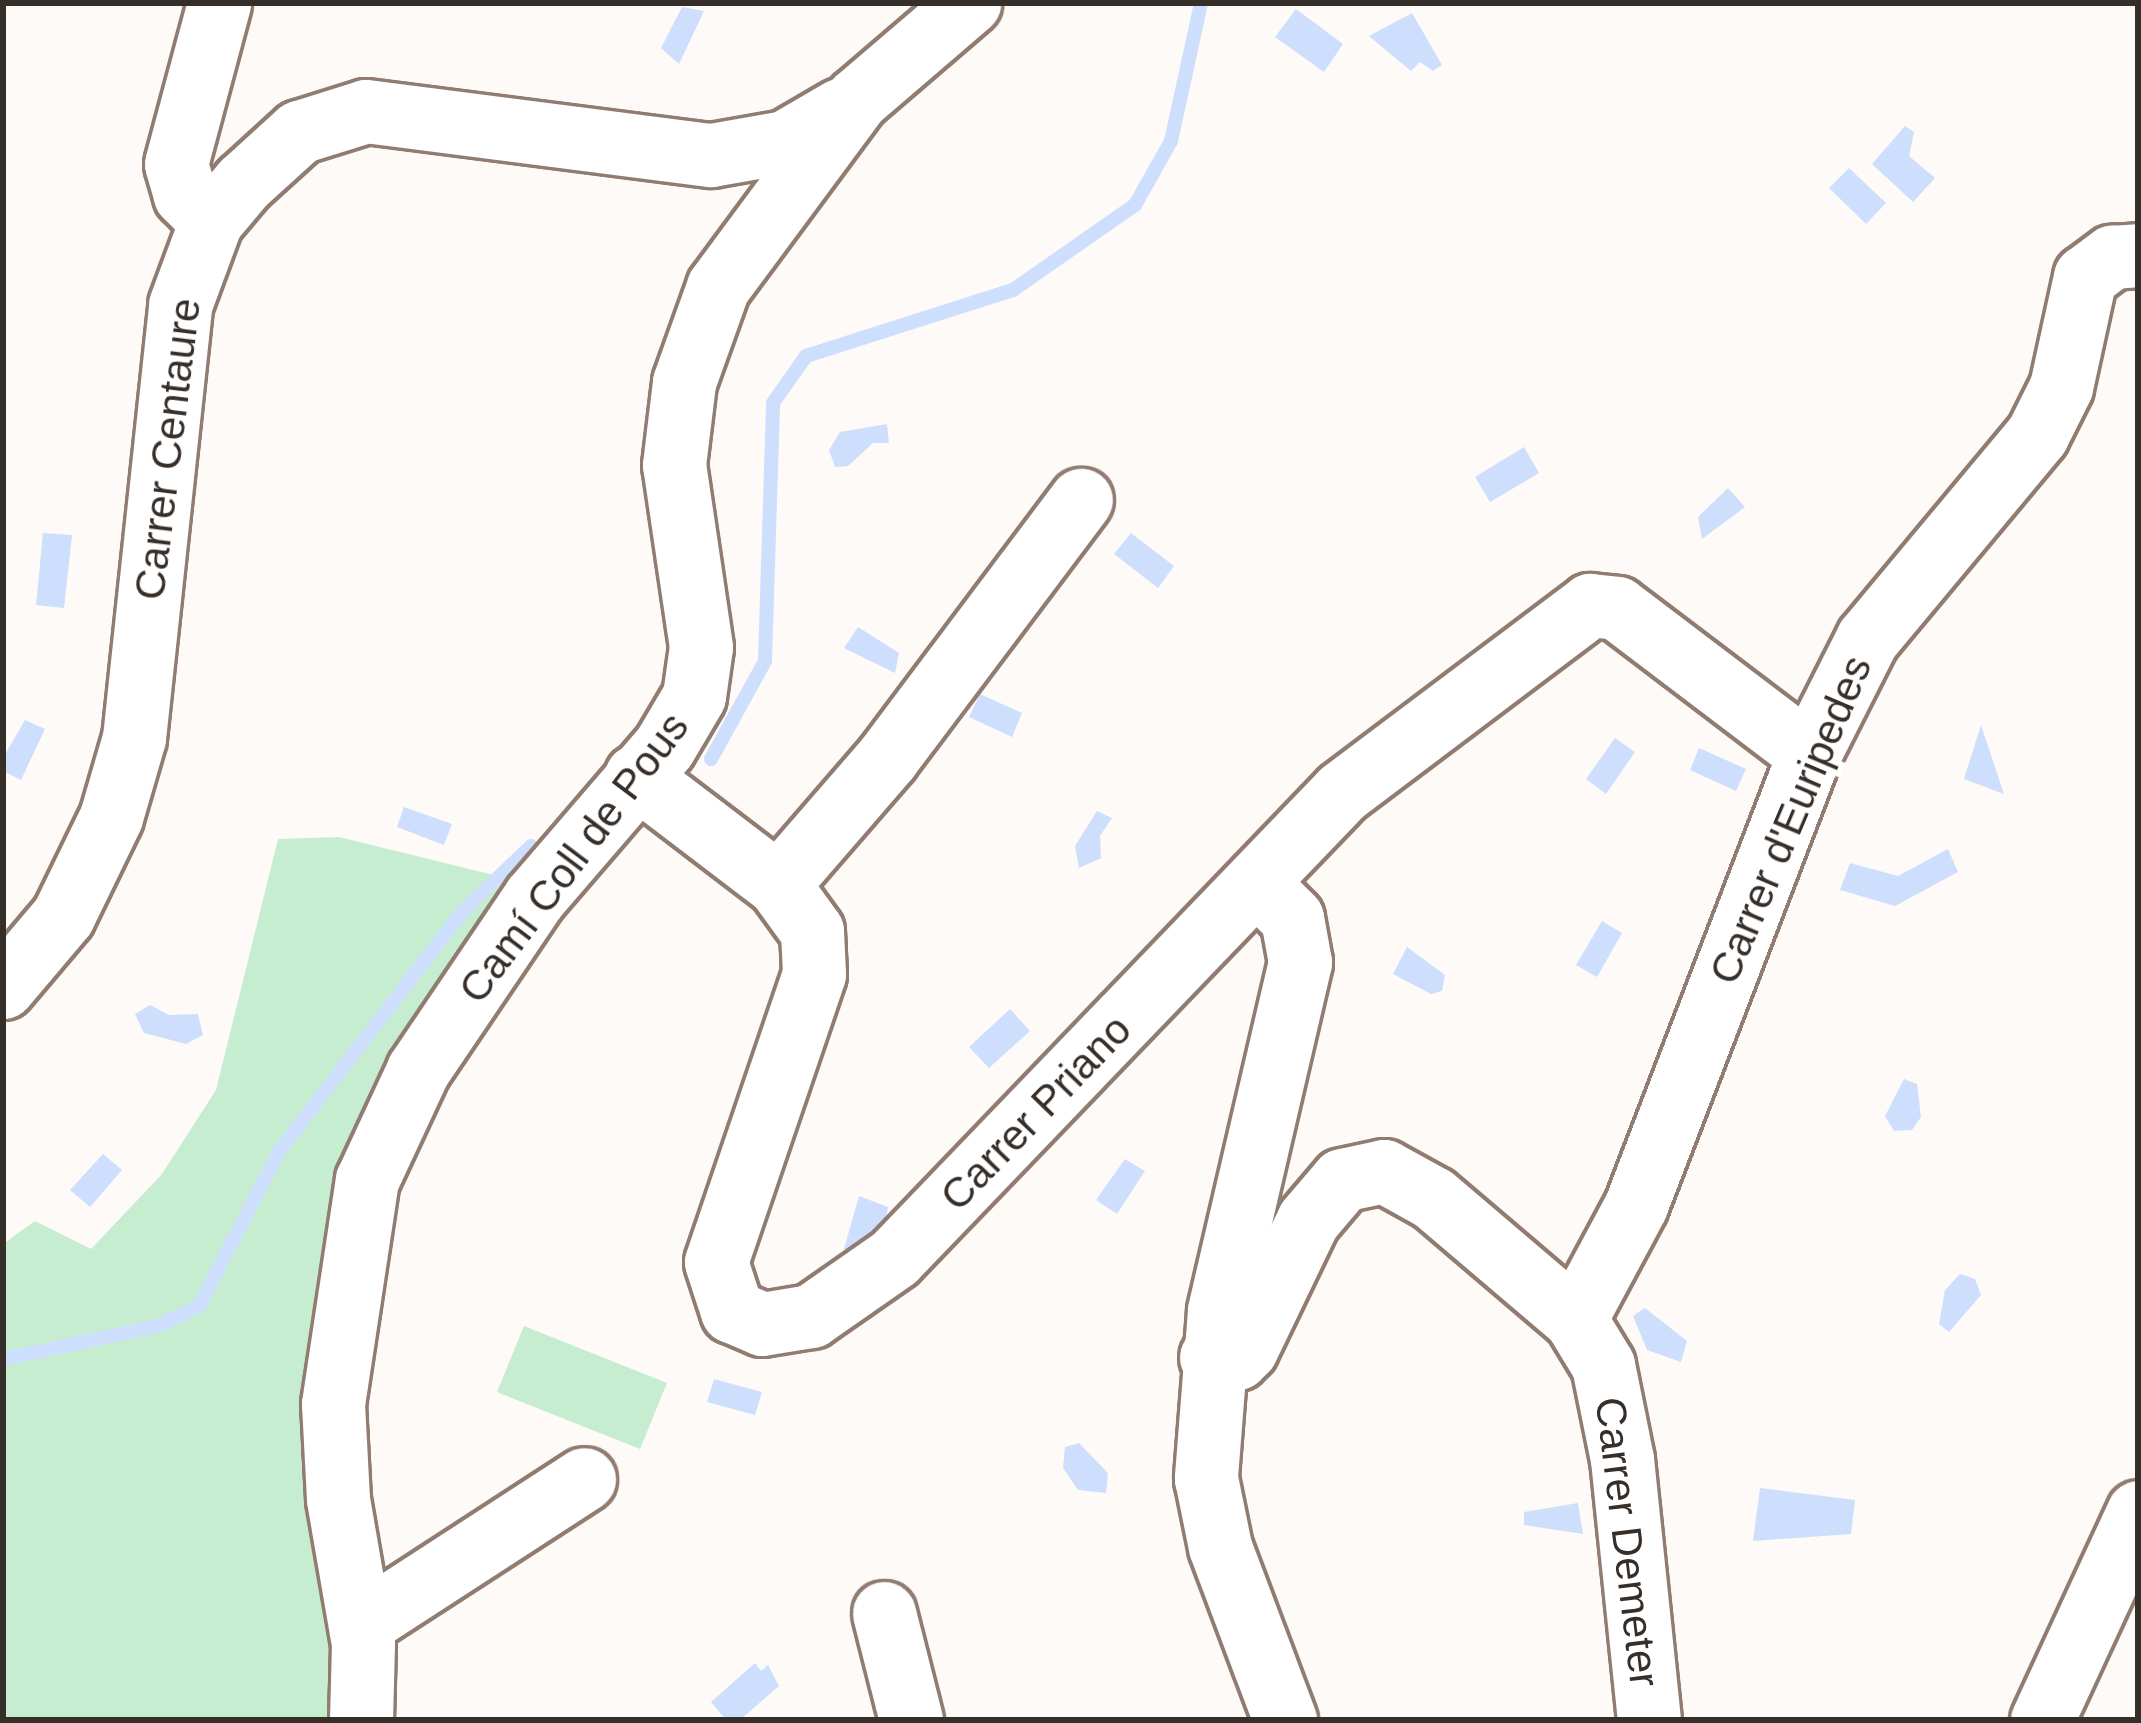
<!DOCTYPE html>
<meta charset="utf-8">
<style>
body{margin:0}
#map{position:relative;width:2141px;height:1723px;overflow:hidden;background:#fefaf7;font-family:Helvetica,sans-serif}
div>[style]{position:absolute}
.green>*{inset:0;background:#c6edcf}
.water>*{inset:0;background:#cddffc}
.stream>*{height:14px;margin:-7px;padding:0 7px;transform-origin:7px;border-radius:7px;background:#cddffc}
.roads{filter:drop-shadow(3px 0 #907c71) drop-shadow(-3px 0 #907c71) drop-shadow(0 3px #907c71) drop-shadow(0 -3px #907c71)}
.minor>*{height:63px;margin:-31.5px;padding:0 31.5px;transform-origin:31.5px;border-radius:31.5px;background:#fff}
span{translate:-50% -50%;white-space:nowrap;text-align:center;line-height:1.15;-webkit-text-stroke:12px #fff;paint-order:stroke}
.street-label{font-size:42px;color:#362e29}
.frame{position:absolute;inset:0;border:6px solid #362e29;pointer-events:none}
</style>
<div id="map">
<div class="green">
<div style="clip-path:polygon(339px 837px,514px 880px,407px 1026px,363px 1107px,335px 1212px,338px 1720px,3px 1720px,3px 1244px,35px 1221px,91px 1249px,162px 1174px,216px 1090px,278px 839px)"></div>
<div style="clip-path:polygon(524px 1326px,667px 1383px,640px 1449px,497px 1392px)"></div>
</div>
<div class="water">
<div style="clip-path:polygon(682px 7px,704px 11px,679px 64px,661px 48px)"></div>
<div style="clip-path:polygon(1296px 9px,1343px 44px,1324px 72px,1275px 37px)"></div>
<div style="clip-path:polygon(1412px 13px,1442px 65px,1433px 71px,1420px 62px,1411px 71px,1369px 36px)"></div>
<div style="clip-path:polygon(1905px 126px,1914px 132px,1909px 156px,1935px 178px,1913px 202px,1872px 164px)"></div>
<div style="clip-path:polygon(1849px 168px,1886px 203px,1866px 224px,1829px 188px)"></div>
<div style="clip-path:polygon(887px 424px,889px 443px,873px 443px,848px 466px,835px 467px,829px 450px,840px 432px)"></div>
<div style="clip-path:polygon(1524px 447px,1539px 473px,1490px 502px,1475px 477px)"></div>
<div style="clip-path:polygon(1728px 488px,1745px 507px,1702px 539px,1698px 517px)"></div>
<div style="clip-path:polygon(43px 533px,72px 535px,64px 608px,36px 605px)"></div>
<div style="clip-path:polygon(1131px 533px,1174px 566px,1158px 588px,1114px 554px)"></div>
<div style="clip-path:polygon(858px 627px,899px 653px,895px 673px,844px 648px)"></div>
<div style="clip-path:polygon(980px 694px,1022px 713px,1012px 737px,969px 717px)"></div>
<div style="clip-path:polygon(25px 720px,45px 729px,21px 780px,3px 771px,3px 758px)"></div>
<div style="clip-path:polygon(1981px 725px,2004px 794px,1964px 779px)"></div>
<div style="clip-path:polygon(1615px 738px,1635px 752px,1606px 794px,1586px 779px)"></div>
<div style="clip-path:polygon(1699px 748px,1746px 769px,1736px 791px,1690px 770px)"></div>
<div style="clip-path:polygon(404px 807px,452px 824px,444px 845px,397px 827px)"></div>
<div style="clip-path:polygon(1097px 811px,1112px 818px,1100px 836px,1101px 858px,1079px 868px,1075px 846px)"></div>
<div style="clip-path:polygon(1948px 849px,1958px 872px,1895px 906px,1840px 890px,1850px 863px,1898px 876px)"></div>
<div style="clip-path:polygon(1602px 921px,1622px 933px,1597px 977px,1576px 965px)"></div>
<div style="clip-path:polygon(1407px 947px,1445px 975px,1442px 991px,1431px 994px,1393px 974px)"></div>
<div style="clip-path:polygon(150px 1005px,169px 1015px,198px 1014px,203px 1035px,186px 1044px,144px 1033px,135px 1014px)"></div>
<div style="clip-path:polygon(1010px 1009px,1030px 1031px,989px 1068px,969px 1047px)"></div>
<div style="clip-path:polygon(1904px 1079px,1917px 1084px,1921px 1117px,1912px 1130px,1894px 1131px,1885px 1116px)"></div>
<div style="clip-path:polygon(103px 1154px,122px 1170px,90px 1207px,70px 1190px)"></div>
<div style="clip-path:polygon(1125px 1159px,1145px 1171px,1117px 1214px,1096px 1200px)"></div>
<div style="clip-path:polygon(859px 1196px,888px 1207px,886px 1219px,854px 1250px,844px 1249px)"></div>
<div style="clip-path:polygon(1960px 1274px,1975px 1279px,1981px 1295px,1949px 1332px,1939px 1324px,1945px 1290px)"></div>
<div style="clip-path:polygon(1645px 1308px,1687px 1341px,1681px 1362px,1647px 1350px,1633px 1316px)"></div>
<div style="clip-path:polygon(714px 1379px,762px 1392px,755px 1415px,707px 1402px)"></div>
<div style="clip-path:polygon(1079px 1443px,1108px 1473px,1106px 1493px,1078px 1490px,1063px 1468px,1065px 1447px)"></div>
<div style="clip-path:polygon(1760px 1488px,1855px 1500px,1851px 1534px,1753px 1541px)"></div>
<div style="clip-path:polygon(1578px 1503px,1583px 1534px,1524px 1525px,1524px 1512px)"></div>
<div style="clip-path:polygon(755px 1663px,761px 1671px,768px 1665px,779px 1686px,740px 1720px,726px 1720px,711px 1702px)"></div>
</div>
<div class="stream">
<div style="left:711px;top:759px;width:112px;rotate:-61.1deg"></div>
<div style="left:765px;top:661px;width:258px;rotate:-88.2deg"></div>
<div style="left:773px;top:403px;width:57px;rotate:-54.9deg"></div>
<div style="left:806px;top:356px;width:217px;rotate:-17.7deg"></div>
<div style="left:1013px;top:290px;width:149px;rotate:-34.9deg"></div>
<div style="left:1135px;top:205px;width:73px;rotate:-60.6deg"></div>
<div style="left:1171px;top:141px;width:141px;rotate:-77.7deg"></div>
<div style="left:3px;top:1359px;width:158px;rotate:-12deg"></div>
<div style="left:158px;top:1326px;width:46px;rotate:-26deg"></div>
<div style="left:199px;top:1306px;width:176px;rotate:-62.6deg"></div>
<div style="left:280px;top:1150px;width:298px;rotate:-52.6deg"></div>
<div style="left:461px;top:913px;width:97px;rotate:-43.7deg"></div>
</div>
<div class="roads">
<div class="minor">
<div style="left:211px;top:221px;width:37px;rotate:-135deg"></div>
<div style="left:185px;top:195px;width:32px;rotate:-106deg"></div>
<div style="left:176px;top:164px;width:167px;rotate:-75deg"></div>
<div style="left:636px;top:776px;width:178px;rotate:37.3deg"></div>
<div style="left:778px;top:884px;width:58px;rotate:54.1deg"></div>
<div style="left:812px;top:931px;width:43px;rotate:87.3deg"></div>
<div style="left:814px;top:974px;width:304px;rotate:108.8deg"></div>
<div style="left:716px;top:1262px;width:52px;rotate:71.9deg"></div>
<div style="left:732px;top:1311px;width:33px;rotate:23deg"></div>
<div style="left:762px;top:1324px;width:50px;rotate:-9.3deg"></div>
<div style="left:811px;top:1316px;width:101px;rotate:-34.9deg"></div>
<div style="left:894px;top:1258px;width:646px;rotate:-46.13deg"></div>
<div style="left:1342px;top:792px;width:311px;rotate:-37deg"></div>
<div style="left:1590px;top:605px;width:27px;rotate:6deg"></div>
<div style="left:1617px;top:608px;width:241px;rotate:37.2deg"></div>
<div style="left:778px;top:884px;width:167px;rotate:-49.1deg"></div>
<div style="left:887px;top:758px;width:323px;rotate:-53.1deg"></div>
<div style="left:1258px;top:884px;width:48px;rotate:45deg"></div>
<div style="left:1292px;top:918px;width:45px;rotate:79.7deg"></div>
<div style="left:1300px;top:962px;width:358px;rotate:103.1deg"></div>
<div style="left:1219px;top:1311px;width:168px;rotate:94.5deg"></div>
<div style="left:1206px;top:1478px;width:70px;rotate:78.5deg"></div>
<div style="left:1220px;top:1547px;width:185px;rotate:69.4deg"></div>
<div style="left:3px;top:987px;width:93px;rotate:-49.8deg"></div>
<div style="left:63px;top:916px;width:110px;rotate:-64.1deg"></div>
<div style="left:111px;top:817px;width:82px;rotate:-73.8deg"></div>
<div style="left:134px;top:738px;width:435px;rotate:-83.9deg"></div>
<div style="left:180px;top:305px;width:90px;rotate:-69.7deg"></div>
<div style="left:211px;top:221px;width:50px;rotate:-49.9deg"></div>
<div style="left:243px;top:183px;width:76px;rotate:-42.3deg"></div>
<div style="left:299px;top:132px;width:70px;rotate:-17.4deg"></div>
<div style="left:366px;top:111px;width:348px;rotate:7.3deg"></div>
<div style="left:711px;top:155px;width:75px;rotate:-10deg"></div>
<div style="left:785px;top:142px;width:64px;rotate:-30.2deg"></div>
<div style="left:1575px;top:1319px;width:129px;rotate:-61.8deg"></div>
<div style="left:1636px;top:1205px;width:483px;rotate:-69deg"></div>
<div style="left:1809px;top:754px;width:129px;rotate:-63.2deg"></div>
<div style="left:1867px;top:639px;width:266px;rotate:-50.2deg"></div>
<div style="left:2037px;top:435px;width:54px;rotate:-63.4deg"></div>
<div style="left:2061px;top:387px;width:113px;rotate:-77.7deg"></div>
<div style="left:2085px;top:277px;width:34px;rotate:-37deg"></div>
<div style="left:2112px;top:257px;width:26px;rotate:-4deg"></div>
<div style="left:1211px;top:1357px;width:26px;rotate:2deg"></div>
<div style="left:1237px;top:1358px;width:13px;rotate:-45deg"></div>
<div style="left:1246px;top:1349px;width:143px;rotate:-64.3deg"></div>
<div style="left:1308px;top:1220px;width:52px;rotate:-49.6deg"></div>
<div style="left:1342px;top:1180px;width:43px;rotate:-12.1deg"></div>
<div style="left:1384px;top:1171px;width:56px;rotate:28.9deg"></div>
<div style="left:1433px;top:1198px;width:187px;rotate:40.4deg"></div>
<div style="left:1575px;top:1319px;width:54px;rotate:58.7deg"></div>
<div style="left:1603px;top:1365px;width:96px;rotate:78.6deg"></div>
<div style="left:1622px;top:1459px;width:262px;rotate:84.1deg"></div>
<div style="left:884px;top:1613px;width:110px;rotate:75.8deg"></div>
<div style="left:361px;top:1624px;width:266px;rotate:-33deg"></div>
<div style="left:361px;top:1720px;width:76px;rotate:-88.5deg"></div>
<div style="left:363px;top:1644px;width:147px;rotate:-99.8deg"></div>
<div style="left:338px;top:1499px;width:95px;rotate:-93deg"></div>
<div style="left:333px;top:1404px;width:227px;rotate:-81.4deg"></div>
<div style="left:367px;top:1180px;width:121px;rotate:-65.1deg"></div>
<div style="left:418px;top:1070px;width:207px;rotate:-56deg"></div>
<div style="left:534px;top:898px;width:199px;rotate:-49.3deg"></div>
<div style="left:664px;top:747px;width:59px;rotate:-59.5deg"></div>
<div style="left:694px;top:696px;width:49px;rotate:-81.9deg"></div>
<div style="left:701px;top:647px;width:184px;rotate:-98.4deg"></div>
<div style="left:674px;top:465px;width:84px;rotate:-83.1deg"></div>
<div style="left:684px;top:382px;width:101px;rotate:-70.3deg"></div>
<div style="left:718px;top:287px;width:234px;rotate:-53.5deg"></div>
<div style="left:857px;top:99px;width:148px;rotate:-40.6deg"></div>
<div style="left:2042px;top:1720px;width:229px;rotate:-65.2deg"></div>
</div>
</div>
<div class="street-label">
<span style="left:168px;top:449px;rotate:-83deg">Carrer Centaure</span>
<span style="left:1791px;top:820px;rotate:-67deg">Carrer d'Euripedes</span>
<span style="left:574px;top:858px;rotate:-53deg">Camí Coll de Pous</span>
<span style="left:1036px;top:1113px;rotate:-46deg">Carrer Priano</span>
<span style="left:1627px;top:1542px;rotate:83deg">Carrer Demeter</span>
</div>
<div class="frame"></div>
</div>
